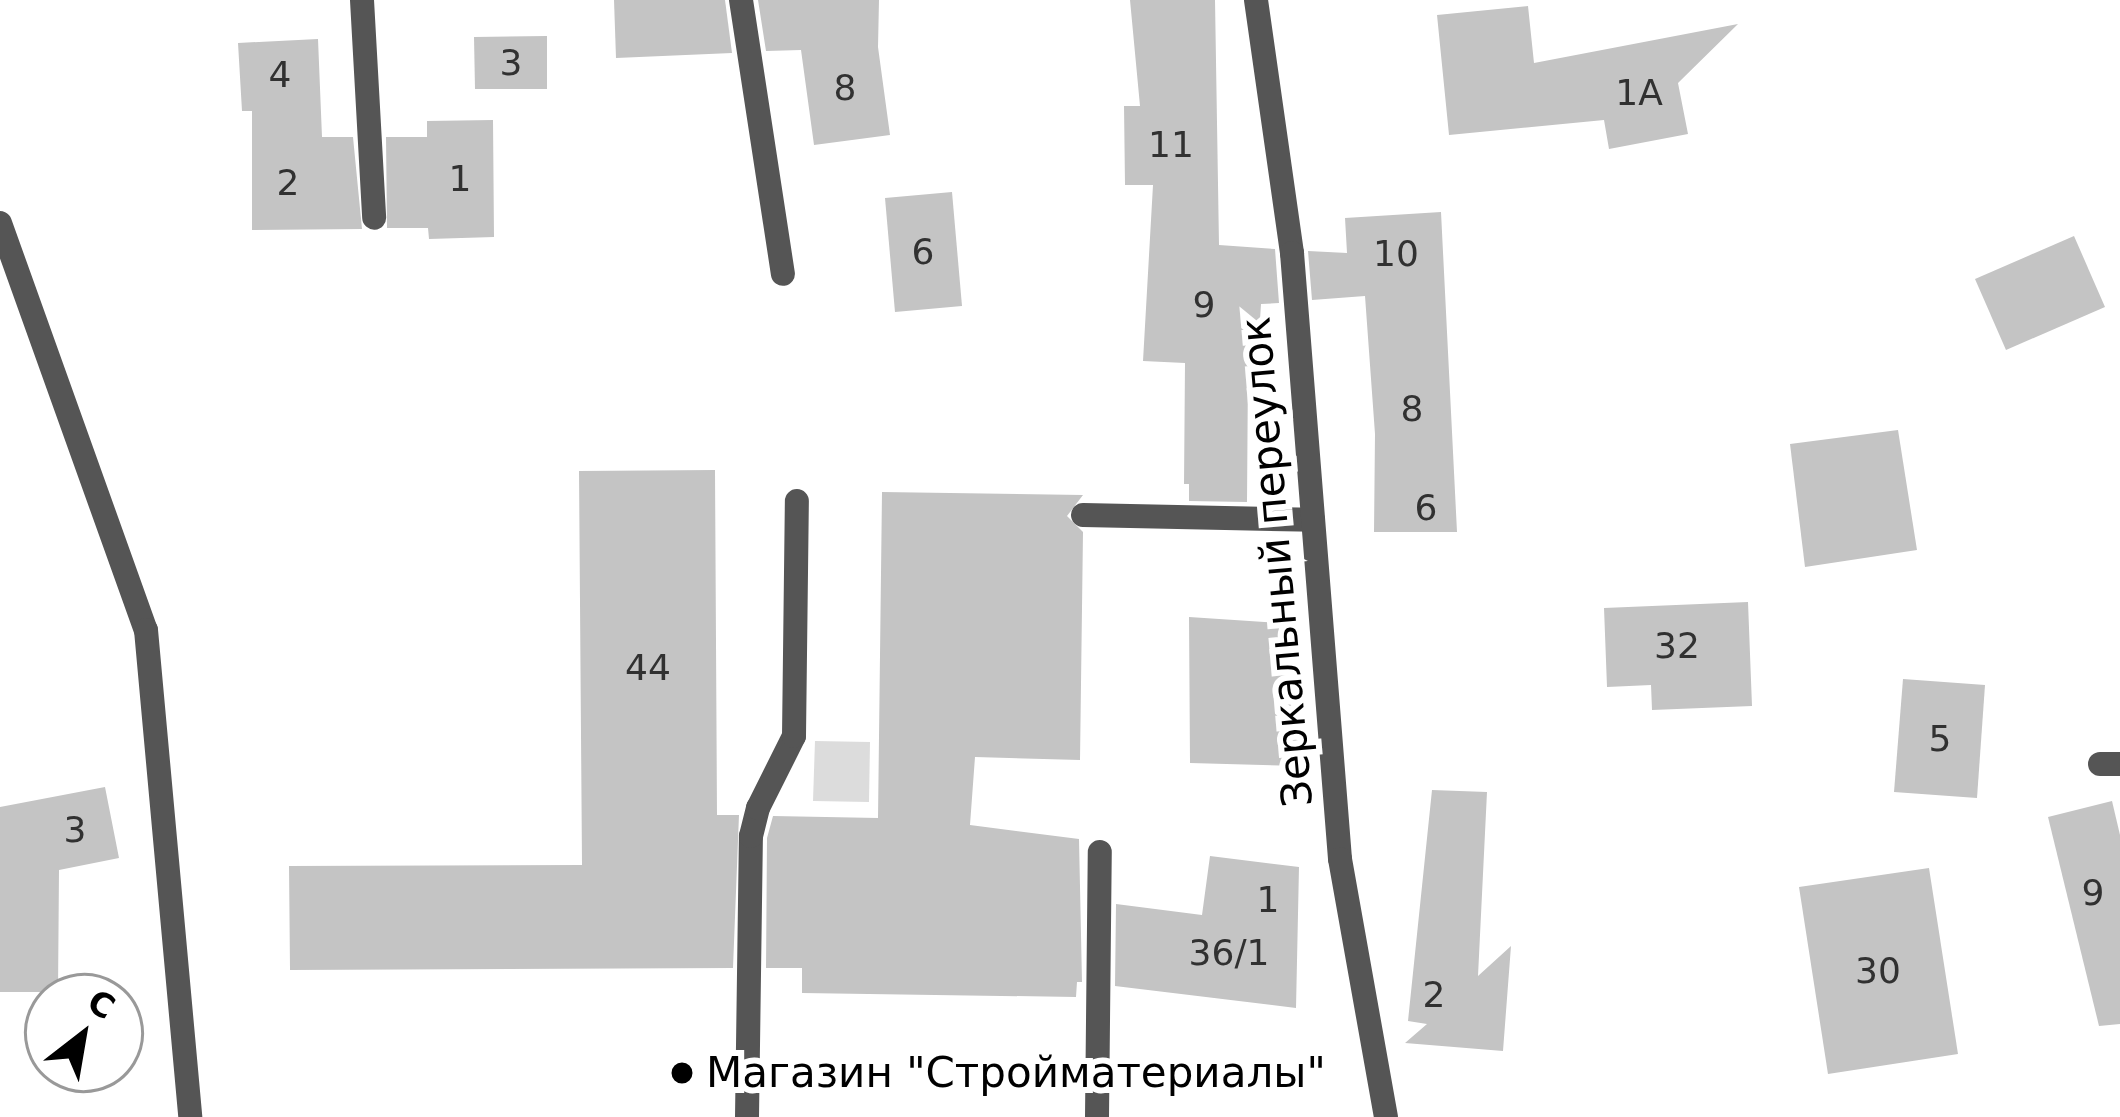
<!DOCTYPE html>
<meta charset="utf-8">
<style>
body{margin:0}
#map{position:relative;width:2120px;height:1117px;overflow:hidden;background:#fff;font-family:"DejaVu Sans",sans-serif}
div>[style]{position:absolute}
.green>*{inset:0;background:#dcdcdc}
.building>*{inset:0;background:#c4c4c4}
.service>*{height:24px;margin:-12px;padding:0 12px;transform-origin:12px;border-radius:12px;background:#555}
.minor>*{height:24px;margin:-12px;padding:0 12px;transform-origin:12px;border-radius:12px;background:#555}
.dots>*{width:33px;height:33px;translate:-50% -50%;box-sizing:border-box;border:6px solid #fff;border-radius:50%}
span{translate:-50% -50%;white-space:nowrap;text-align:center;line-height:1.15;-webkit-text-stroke:12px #fff;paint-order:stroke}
.number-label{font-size:36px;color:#313131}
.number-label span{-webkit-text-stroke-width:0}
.street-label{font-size:42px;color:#000}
.poi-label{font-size:42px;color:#000}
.left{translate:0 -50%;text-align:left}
.north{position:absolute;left:24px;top:973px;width:120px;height:120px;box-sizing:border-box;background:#fff;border:3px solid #999;border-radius:50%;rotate:31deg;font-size:33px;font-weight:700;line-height:48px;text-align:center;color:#000}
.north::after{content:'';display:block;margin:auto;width:42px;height:54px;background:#000;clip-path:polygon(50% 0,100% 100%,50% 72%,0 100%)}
</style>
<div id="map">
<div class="green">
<div style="clip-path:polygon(815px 741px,870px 742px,869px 802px,813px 801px)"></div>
</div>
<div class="building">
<div style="clip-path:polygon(614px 0,725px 0,732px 53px,616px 58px)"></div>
<div style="clip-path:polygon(758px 0,879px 0,878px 47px,890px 135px,814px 145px,801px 50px,766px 51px)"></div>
<div style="clip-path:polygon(1130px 0,1215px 0,1219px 245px,1275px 249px,1279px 303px,1261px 304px,1257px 367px,1248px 367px,1247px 502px,1189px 501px,1189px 484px,1184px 484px,1185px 363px,1143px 361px,1153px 185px,1125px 185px,1124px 106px,1140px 106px)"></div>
<div style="clip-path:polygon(1528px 6px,1534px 63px,1738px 24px,1678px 83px,1688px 134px,1609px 149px,1604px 120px,1449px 135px,1437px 15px)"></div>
<div style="clip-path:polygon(547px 36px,547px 89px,475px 89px,474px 37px)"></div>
<div style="clip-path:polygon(318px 39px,322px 137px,353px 137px,362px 229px,252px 230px,252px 111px,242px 111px,238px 43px)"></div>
<div style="clip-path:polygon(493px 120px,494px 237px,429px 239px,428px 228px,387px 228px,386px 137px,427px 137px,427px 121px)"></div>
<div style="clip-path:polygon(952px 192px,962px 306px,895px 312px,885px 198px)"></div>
<div style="clip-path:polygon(1441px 212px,1457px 532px,1374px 532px,1375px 434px,1365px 296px,1312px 300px,1308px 251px,1347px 253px,1345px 218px)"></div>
<div style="clip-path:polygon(2074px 236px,2105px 307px,2006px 350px,1975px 279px)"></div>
<div style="clip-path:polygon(1898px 430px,1917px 550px,1805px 567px,1790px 444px)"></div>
<div style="clip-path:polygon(715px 470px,717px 815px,739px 815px,733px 968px,290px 970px,289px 866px,582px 865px,579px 471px)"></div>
<div style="clip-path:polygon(882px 492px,1083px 495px,1067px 516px,1083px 532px,1080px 760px,975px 757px,970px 825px,1079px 839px,1082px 982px,1077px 982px,1076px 997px,802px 993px,802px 968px,766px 968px,767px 838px,773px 816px,878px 818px)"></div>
<div style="clip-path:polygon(1748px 602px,1752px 706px,1652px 710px,1651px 685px,1607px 687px,1604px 608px)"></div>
<div style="clip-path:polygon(1189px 617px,1279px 623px,1280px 671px,1304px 672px,1302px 766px,1190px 763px)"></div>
<div style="clip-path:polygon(1903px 679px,1985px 685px,1977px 798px,1894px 792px)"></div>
<div style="clip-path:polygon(105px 787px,119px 858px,59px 870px,58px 992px,0 992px,0 807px)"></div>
<div style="clip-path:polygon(1432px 790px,1487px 792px,1478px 976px,1511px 946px,1503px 1051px,1405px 1043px,1427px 1024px,1408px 1021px)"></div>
<div style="clip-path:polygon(2112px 801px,2120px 835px,2120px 1024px,2099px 1026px,2048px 817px)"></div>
<div style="clip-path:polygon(1210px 856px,1299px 867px,1296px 1008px,1115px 986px,1116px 904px,1202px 915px)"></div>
<div style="clip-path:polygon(1929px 868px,1958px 1054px,1828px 1074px,1799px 887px)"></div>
</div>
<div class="service">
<div style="left:1083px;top:515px;width:230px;rotate:1.2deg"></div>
<div style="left:747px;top:1117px;width:281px;rotate:-89.2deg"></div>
<div style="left:751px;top:836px;width:29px;rotate:-76deg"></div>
<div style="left:758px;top:808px;width:80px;rotate:-63.4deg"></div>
<div style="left:794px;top:736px;width:235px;rotate:-89.3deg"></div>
<div style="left:1097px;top:1117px;width:265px;rotate:-89.4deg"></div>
</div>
<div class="minor">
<div style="left:362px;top:0;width:218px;rotate:86.8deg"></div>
<div style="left:741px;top:0;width:277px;rotate:81.3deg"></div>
<div style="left:1256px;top:0;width:256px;rotate:81.9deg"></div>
<div style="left:1292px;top:253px;width:608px;rotate:85.47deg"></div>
<div style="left:1340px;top:859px;width:262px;rotate:79.9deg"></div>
<div style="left:0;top:223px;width:432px;rotate:70.3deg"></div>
<div style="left:146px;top:630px;width:489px;rotate:84.8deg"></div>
<div style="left:2100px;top:764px;width:20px"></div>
</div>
<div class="dots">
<div style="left:682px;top:1073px;background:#000"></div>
</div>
<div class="number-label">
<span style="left:511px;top:63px">3</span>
<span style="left:280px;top:75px">4</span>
<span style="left:845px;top:88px">8</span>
<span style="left:1639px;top:93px">1А</span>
<span style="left:1171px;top:145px">11</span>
<span style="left:460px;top:179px">1</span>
<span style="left:288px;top:183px">2</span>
<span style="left:923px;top:252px">6</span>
<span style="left:1396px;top:254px">10</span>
<span style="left:1204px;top:305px">9</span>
<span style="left:1412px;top:409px">8</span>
<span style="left:1426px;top:508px">6</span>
<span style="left:1677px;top:646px">32</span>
<span style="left:648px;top:668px">44</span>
<span style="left:1940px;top:739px">5</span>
<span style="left:75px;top:830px">3</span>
<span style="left:2093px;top:893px">9</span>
<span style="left:1268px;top:900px">1</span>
<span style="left:1229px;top:953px">36/1</span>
<span style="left:1878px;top:971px">30</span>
<span style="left:1434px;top:995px">2</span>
</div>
<div class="street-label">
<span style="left:1277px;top:562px;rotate:-95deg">Зеркальный переулок</span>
</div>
<div class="poi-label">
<span class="left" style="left:706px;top:1073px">Магазин "Стройматериалы"</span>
</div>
<div class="north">С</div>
</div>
